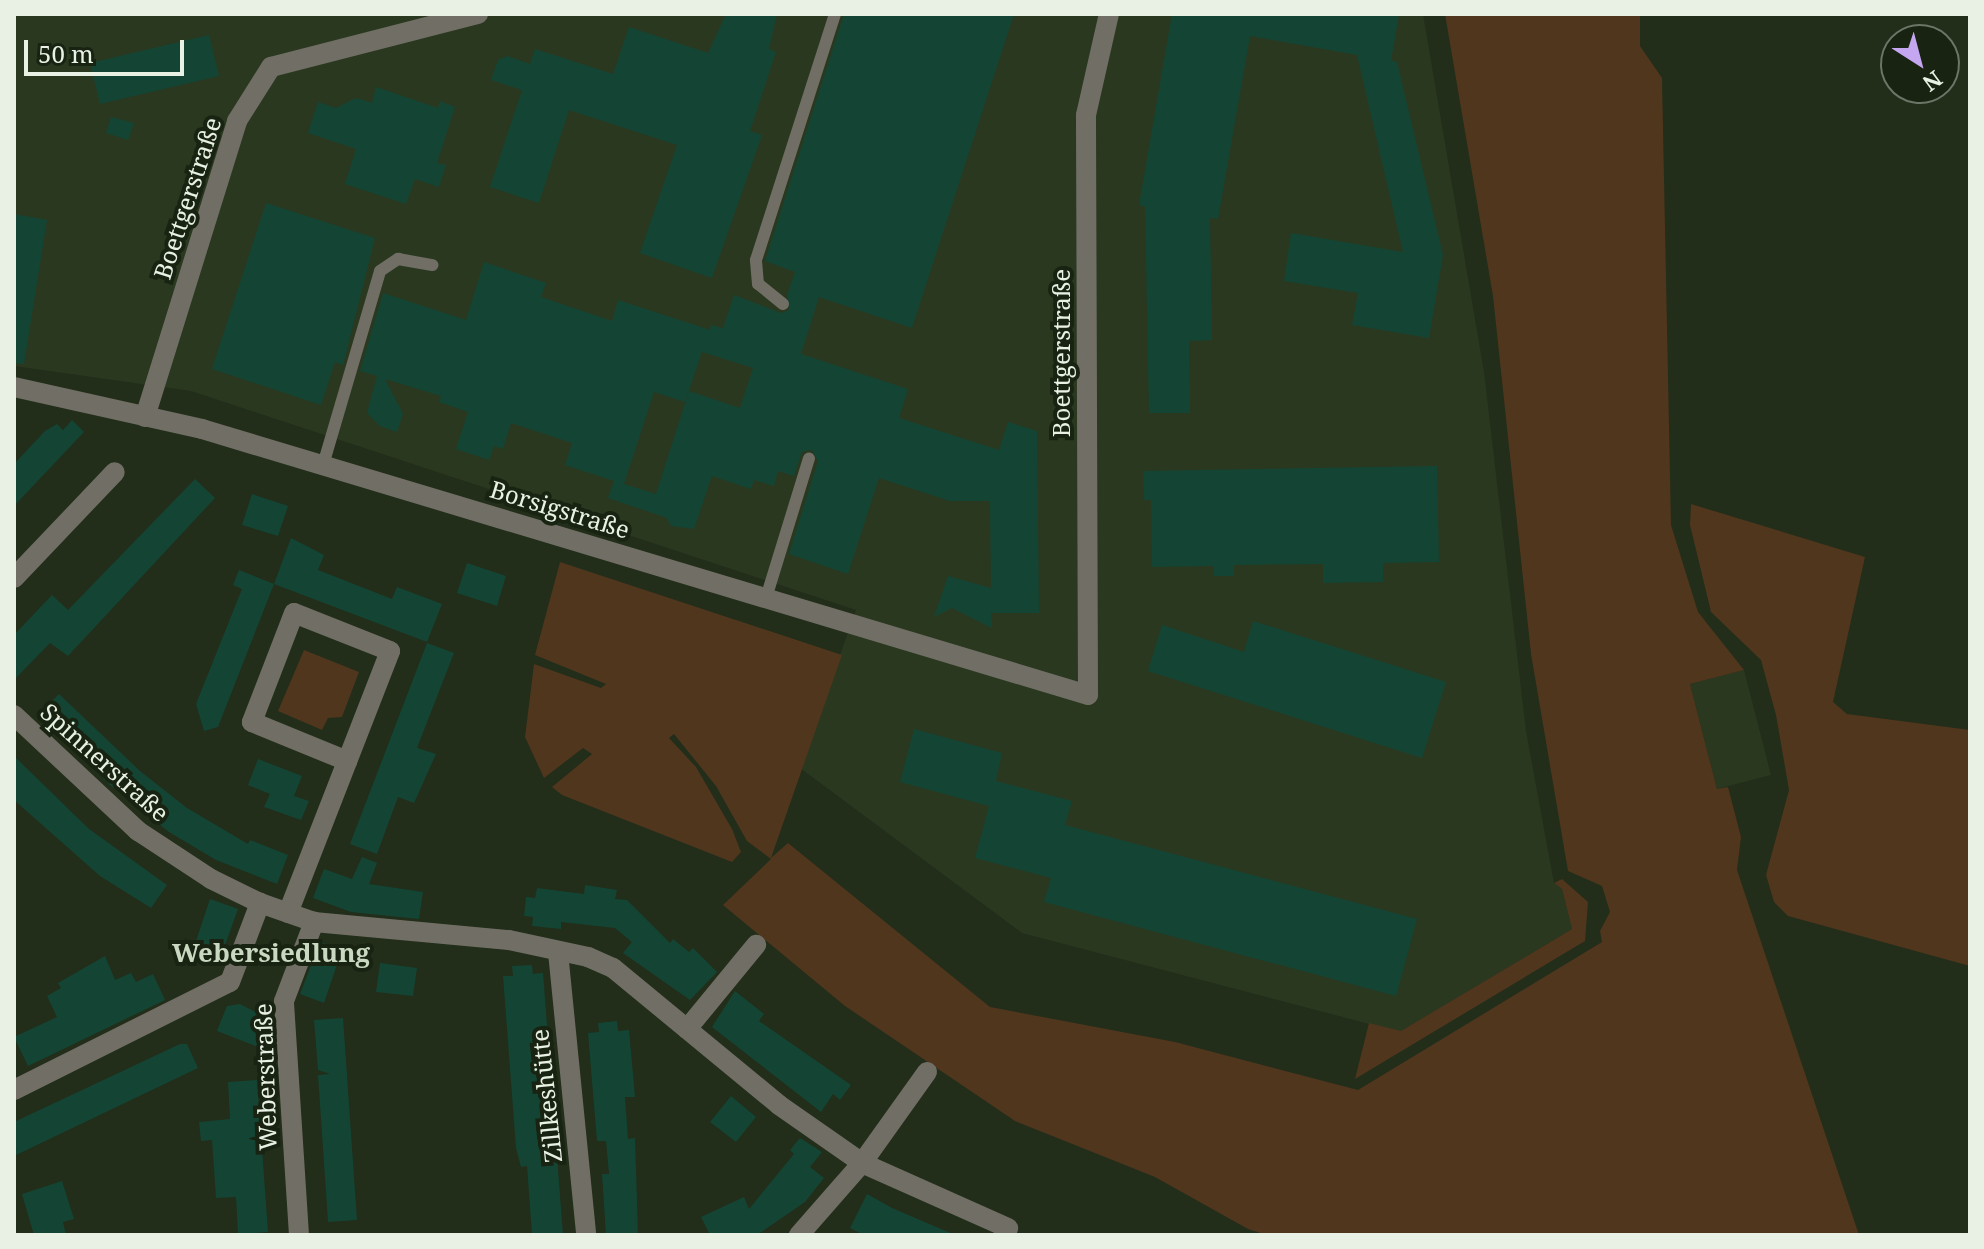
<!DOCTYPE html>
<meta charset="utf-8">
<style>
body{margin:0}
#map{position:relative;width:1984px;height:1249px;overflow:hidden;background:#222d1a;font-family:"Noto Serif",serif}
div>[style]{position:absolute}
.built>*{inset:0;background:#2a3820}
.green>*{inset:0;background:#4f361d}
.building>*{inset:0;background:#144534}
.service>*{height:12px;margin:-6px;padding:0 6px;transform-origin:6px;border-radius:6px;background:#716f65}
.minor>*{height:20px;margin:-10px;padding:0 10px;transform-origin:10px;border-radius:10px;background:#716f65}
span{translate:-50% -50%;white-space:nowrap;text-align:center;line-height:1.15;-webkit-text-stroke:8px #182311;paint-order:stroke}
.street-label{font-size:24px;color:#e9f1e5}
.neighbourhood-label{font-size:26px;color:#c9d8c0;font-weight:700}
.frame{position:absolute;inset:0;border:16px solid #e9f1e5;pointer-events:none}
.north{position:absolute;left:1880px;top:24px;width:80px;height:80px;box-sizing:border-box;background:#182311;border:2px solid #6c7566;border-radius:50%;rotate:144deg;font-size:22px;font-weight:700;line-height:32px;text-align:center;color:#e9f1e5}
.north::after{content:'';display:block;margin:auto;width:28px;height:36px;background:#c5a7f1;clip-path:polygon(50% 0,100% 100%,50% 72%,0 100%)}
.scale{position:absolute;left:24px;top:40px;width:160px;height:36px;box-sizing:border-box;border:4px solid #e9f1e5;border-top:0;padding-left:10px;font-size:24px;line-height:28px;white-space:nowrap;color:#e9f1e5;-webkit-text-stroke:6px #182311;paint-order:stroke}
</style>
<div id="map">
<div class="built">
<div style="clip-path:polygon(14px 14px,1423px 14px,1484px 372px,1526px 731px,1554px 883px,1562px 889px,1572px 929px,1400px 1032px,1022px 933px,800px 768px,856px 610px,191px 391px,14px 366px)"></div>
<div style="clip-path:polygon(1744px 670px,1771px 775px,1717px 789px,1690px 684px)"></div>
</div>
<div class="green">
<div style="clip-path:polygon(1445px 14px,1640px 14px,1640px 46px,1662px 78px,1671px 525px,1698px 612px,1744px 670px,1690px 684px,1717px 789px,1728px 787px,1741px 837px,1737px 870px,1859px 1235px,1267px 1235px,1248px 1229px,1155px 1177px,1015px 1121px,845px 1006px,723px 905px,771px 859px,747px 841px,716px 786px,674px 734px,669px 738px,696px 767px,732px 829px,741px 852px,732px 862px,562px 795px,552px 787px,592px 754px,583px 748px,544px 778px,525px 737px,534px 664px,601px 688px,606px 684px,535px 655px,560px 562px,842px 655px,771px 858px,788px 843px,990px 1007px,1175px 1042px,1358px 1090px,1602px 942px,1600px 931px,1610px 912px,1602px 886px,1568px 871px,1531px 654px,1493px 296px)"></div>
<div style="clip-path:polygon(1691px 504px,1865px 557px,1833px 702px,1847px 714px,1970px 730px,1970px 966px,1788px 916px,1774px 902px,1766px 875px,1789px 790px,1776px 715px,1761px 660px,1711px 612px,1690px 525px)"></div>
<div style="clip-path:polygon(304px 650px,359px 672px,342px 717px,328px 718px,322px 730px,278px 711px)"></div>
<div style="clip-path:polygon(1562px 879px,1588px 902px,1585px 941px,1355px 1079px,1369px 1023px,1401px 1031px,1572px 929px,1562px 889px,1554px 883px)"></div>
</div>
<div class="building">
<div style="clip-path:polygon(726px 14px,777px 14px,769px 49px,776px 52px,750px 131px,762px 135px,712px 278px,640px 253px,677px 145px,569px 110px,539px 203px,490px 187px,522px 90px,491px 80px,498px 60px,507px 56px,530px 64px,535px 49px,613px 74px,629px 27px,708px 53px)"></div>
<div style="clip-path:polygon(evenodd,844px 14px,1014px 14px,912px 328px,819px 297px,801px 354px,908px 389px,899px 418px,999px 450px,1008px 422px,1037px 431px,1039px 613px,991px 613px,992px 628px,952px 608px,934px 617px,948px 576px,991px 588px,990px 501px,950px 501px,879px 478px,848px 574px,789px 554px,818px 461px,812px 450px,802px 452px,794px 476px,778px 471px,774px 486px,754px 480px,751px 489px,712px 476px,694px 529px,671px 526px,667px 518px,608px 498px,614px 481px,565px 465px,572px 443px,511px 423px,503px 449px,494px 446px,489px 460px,456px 449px,468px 412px,439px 402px,441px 396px,385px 379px,403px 414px,397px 432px,380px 426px,367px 413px,377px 376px,360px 371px,383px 293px,466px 320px,484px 262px,546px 283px,541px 297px,612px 321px,618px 300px,710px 330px,711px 325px,723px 328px,734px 295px,781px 313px,789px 310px,787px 295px,795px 272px,765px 261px,844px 14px,702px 352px,753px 368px,740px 408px,689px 391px,656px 494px,624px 484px,654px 392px,685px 402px,702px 352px)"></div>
<div style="clip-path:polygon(1172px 14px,1399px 14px,1391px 61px,1397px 62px,1443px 255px,1429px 338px,1352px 325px,1358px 293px,1284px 281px,1291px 233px,1403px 252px,1357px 55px,1250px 36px,1218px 219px,1210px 218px,1212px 340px,1189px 341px,1190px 413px,1149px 413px,1145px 207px,1139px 205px)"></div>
<div style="clip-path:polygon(209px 35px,219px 76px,100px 104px,90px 63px)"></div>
<div style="clip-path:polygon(376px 87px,438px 108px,440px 101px,455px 107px,437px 163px,446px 165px,439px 187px,415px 179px,406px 204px,345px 184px,356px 149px,308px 133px,318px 102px,336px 108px,356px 98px,372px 103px)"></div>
<div style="clip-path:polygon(111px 117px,134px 123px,128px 140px,106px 133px)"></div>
<div style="clip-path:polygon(266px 203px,375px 238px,343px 365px,335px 362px,321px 405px,212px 369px)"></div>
<div style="clip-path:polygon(14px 214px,47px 220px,24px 364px,14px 363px)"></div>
<div style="clip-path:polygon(72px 420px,84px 432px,14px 506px,14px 464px,45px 431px,57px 424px,63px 430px)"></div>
<div style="clip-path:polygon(1437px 466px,1439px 562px,1383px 563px,1383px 582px,1323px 583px,1323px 564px,1234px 565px,1234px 576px,1214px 576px,1214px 566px,1152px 567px,1151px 500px,1144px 500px,1143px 471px)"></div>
<div style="clip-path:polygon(195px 479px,215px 498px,68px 656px,50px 643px,14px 680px,14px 635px,52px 595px,68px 610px)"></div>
<div style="clip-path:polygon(252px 494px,288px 506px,278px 536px,242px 525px)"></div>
<div style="clip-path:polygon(291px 538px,324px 555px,318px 570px,392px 599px,397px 587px,442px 604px,427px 642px,274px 584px)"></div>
<div style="clip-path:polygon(467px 563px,506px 576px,497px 606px,457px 593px)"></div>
<div style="clip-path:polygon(239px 570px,274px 584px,218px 727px,204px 731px,196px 704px,242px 589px,233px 585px)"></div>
<div style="clip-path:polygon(1253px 621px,1446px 682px,1422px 758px,1148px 671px,1162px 625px,1244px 652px)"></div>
<div style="clip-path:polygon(427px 643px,454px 653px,417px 748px,436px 754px,414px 803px,398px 797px,377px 854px,350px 844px)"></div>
<div style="clip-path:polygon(59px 694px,140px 771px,187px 808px,248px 844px,250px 840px,288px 855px,277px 884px,216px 860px,169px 832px,109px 784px,37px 716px)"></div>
<div style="clip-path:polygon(914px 729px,1002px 753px,996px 781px,1072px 801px,1065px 825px,1417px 919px,1396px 996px,1044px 902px,1051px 878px,975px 858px,989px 806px,900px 782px)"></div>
<div style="clip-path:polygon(14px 756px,89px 829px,167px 885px,151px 908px,100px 876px,14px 800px)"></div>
<div style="clip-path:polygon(258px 759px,302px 776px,294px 796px,309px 801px,301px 820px,264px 807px,270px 794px,248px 785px)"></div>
<div style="clip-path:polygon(362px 857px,377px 863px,369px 884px,423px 892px,419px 919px,351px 912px,313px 898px,324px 869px,352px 879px)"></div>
<div style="clip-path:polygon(585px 885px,617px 890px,615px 899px,627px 900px,670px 943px,673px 939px,689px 952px,693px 948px,717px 972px,690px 1000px,623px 953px,632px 942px,615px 928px,561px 922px,561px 929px,532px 926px,533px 917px,524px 916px,526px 897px,535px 898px,537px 888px,584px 894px)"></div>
<div style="clip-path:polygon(210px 899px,238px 909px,219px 962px,192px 953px)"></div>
<div style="clip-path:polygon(320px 942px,342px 950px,324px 1003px,300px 994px)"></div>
<div style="clip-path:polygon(105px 956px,115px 980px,131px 973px,136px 982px,153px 974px,165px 1000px,28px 1066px,14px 1037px,57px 1017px,47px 996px,61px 988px,58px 983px)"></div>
<div style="clip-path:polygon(380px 963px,417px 968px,413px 996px,376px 992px)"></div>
<div style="clip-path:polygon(532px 965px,533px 974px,543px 973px,563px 1235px,532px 1235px,527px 1166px,521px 1167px,516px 1148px,503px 976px,513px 976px,512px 966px)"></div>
<div style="clip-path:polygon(735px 991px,764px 1014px,759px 1021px,851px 1085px,840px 1100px,833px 1094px,821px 1112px,712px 1027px)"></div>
<div style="clip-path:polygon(240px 1004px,269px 1019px,258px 1047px,217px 1031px,227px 1006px)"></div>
<div style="clip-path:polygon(343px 1018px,357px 1220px,328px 1222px,318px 1075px,330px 1074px,318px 1070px,314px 1020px)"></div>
<div style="clip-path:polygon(617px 1021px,618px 1031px,629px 1030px,635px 1097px,625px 1097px,628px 1139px,635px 1138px,638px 1235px,606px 1235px,602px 1174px,609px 1174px,606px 1141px,597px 1141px,588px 1033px,599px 1032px,598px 1023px)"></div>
<div style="clip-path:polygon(180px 1044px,187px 1044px,198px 1068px,14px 1156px,14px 1122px)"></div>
<div style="clip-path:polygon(257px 1080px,268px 1232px,238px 1234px,236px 1197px,216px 1198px,212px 1140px,201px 1141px,199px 1122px,230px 1119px,228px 1082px)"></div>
<div style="clip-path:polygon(731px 1096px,756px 1117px,736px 1142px,710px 1122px)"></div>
<div style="clip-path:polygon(800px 1138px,822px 1152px,810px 1167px,824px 1178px,805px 1202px,757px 1235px,710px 1235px,701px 1217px,744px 1197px,749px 1209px,794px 1154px,790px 1150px)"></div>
<div style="clip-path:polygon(62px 1181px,74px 1219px,63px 1222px,66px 1235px,34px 1235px,22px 1194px)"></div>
<div style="clip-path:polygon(867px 1194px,892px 1208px,955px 1235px,864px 1235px,850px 1228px)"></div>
</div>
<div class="service">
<div style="left:783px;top:304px;width:32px;rotate:-141deg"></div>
<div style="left:758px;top:284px;width:24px;rotate:-95deg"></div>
<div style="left:756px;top:260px;width:258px;rotate:-72.2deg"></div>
<div style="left:323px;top:465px;width:202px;rotate:-73.6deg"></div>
<div style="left:380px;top:271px;width:22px;rotate:-34deg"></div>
<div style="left:398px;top:259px;width:35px;rotate:10deg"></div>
<div style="left:766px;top:598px;width:146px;rotate:-72.9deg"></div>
</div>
<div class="minor">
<div style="left:14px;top:387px;width:193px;rotate:12.6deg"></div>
<div style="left:202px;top:429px;width:925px;rotate:16.71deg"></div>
<div style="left:1088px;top:695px;width:580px;rotate:-90.2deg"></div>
<div style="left:1086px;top:115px;width:104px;rotate:-77.2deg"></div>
<div style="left:145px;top:417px;width:310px;rotate:-72.7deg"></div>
<div style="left:237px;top:121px;width:64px;rotate:-57.8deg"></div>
<div style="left:271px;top:67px;width:214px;rotate:-14.4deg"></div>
<div style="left:14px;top:578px;width:146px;rotate:-46.4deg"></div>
<div style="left:14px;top:715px;width:170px;rotate:43.1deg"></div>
<div style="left:138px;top:831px;width:87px;rotate:33.3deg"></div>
<div style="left:211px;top:879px;width:55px;rotate:26.1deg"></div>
<div style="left:260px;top:903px;width:57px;rotate:19.4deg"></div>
<div style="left:314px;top:922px;width:196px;rotate:5.3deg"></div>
<div style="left:509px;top:940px;width:81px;rotate:12.1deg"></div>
<div style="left:588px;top:957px;width:27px;rotate:24deg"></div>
<div style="left:613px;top:968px;width:215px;rotate:39.5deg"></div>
<div style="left:779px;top:1105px;width:101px;rotate:34.9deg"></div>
<div style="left:862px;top:1163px;width:96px;rotate:131.2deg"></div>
<div style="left:288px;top:913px;width:281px;rotate:-68.7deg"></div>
<div style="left:390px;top:651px;width:103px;rotate:-158.4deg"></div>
<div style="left:294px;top:613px;width:117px;rotate:111.1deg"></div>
<div style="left:252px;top:722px;width:103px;rotate:22.3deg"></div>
<div style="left:558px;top:952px;width:284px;rotate:84.3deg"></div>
<div style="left:687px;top:1029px;width:109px;rotate:-50.6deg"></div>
<div style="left:927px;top:1072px;width:112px;rotate:125.5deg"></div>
<div style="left:862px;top:1163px;width:160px;rotate:24deg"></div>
<div style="left:14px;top:1090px;width:241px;rotate:-26.6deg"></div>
<div style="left:230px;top:982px;width:85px;rotate:-69.2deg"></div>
<div style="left:299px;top:1235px;width:234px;rotate:-93.7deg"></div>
<div style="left:284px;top:1001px;width:85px;rotate:-69.2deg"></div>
</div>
<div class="street-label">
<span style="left:187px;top:198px;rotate:-72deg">Boettgerstraße</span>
<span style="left:1061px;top:353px;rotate:-90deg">Boettgerstraße</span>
<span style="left:560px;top:509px;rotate:17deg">Borsigstraße</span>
<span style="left:105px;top:762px;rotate:42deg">Spinnerstraße</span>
<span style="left:265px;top:1077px;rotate:-92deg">Weberstraße</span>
<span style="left:546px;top:1096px;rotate:-96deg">Zillkeshütte</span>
</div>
<div class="neighbourhood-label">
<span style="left:271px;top:953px">Webersiedlung</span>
</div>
<div class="frame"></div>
<div class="north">N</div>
<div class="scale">50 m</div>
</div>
